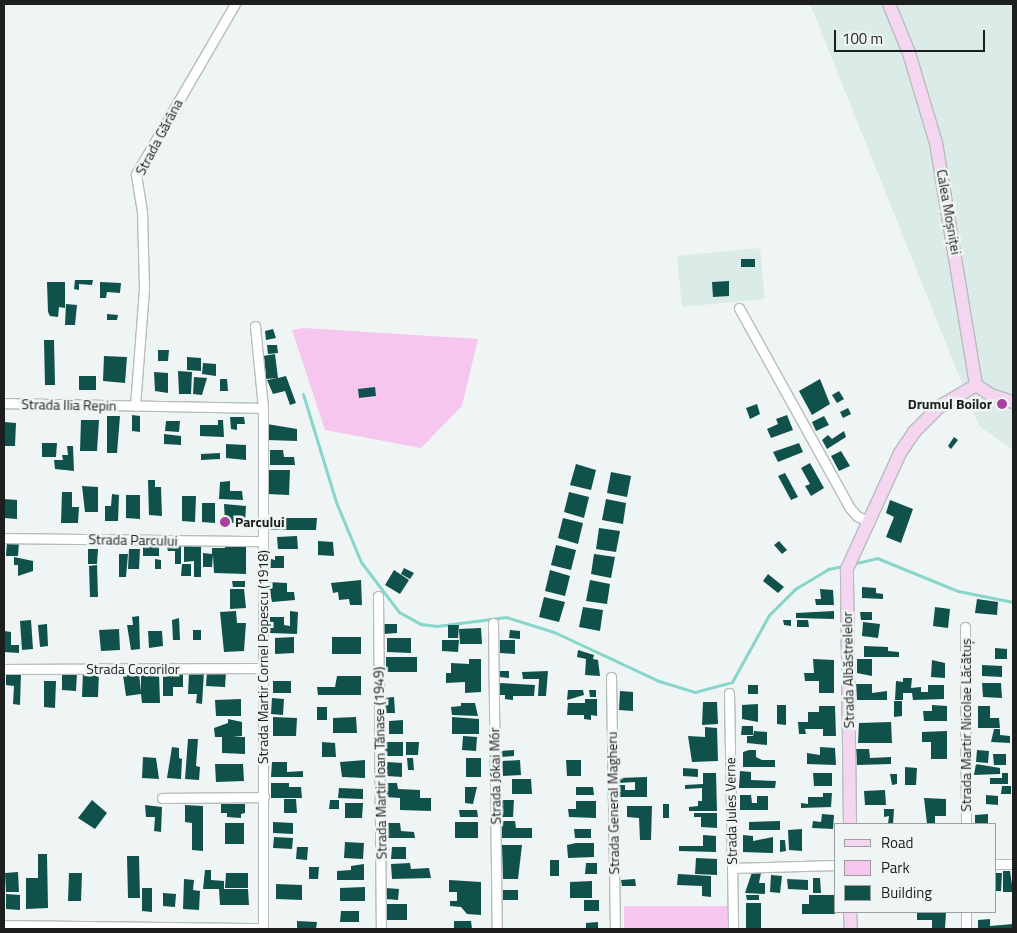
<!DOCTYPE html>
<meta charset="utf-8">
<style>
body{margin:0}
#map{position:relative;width:1017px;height:933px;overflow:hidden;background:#eff5f4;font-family:"Titillium Web",sans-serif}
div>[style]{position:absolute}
.built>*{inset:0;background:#dbebe8}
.green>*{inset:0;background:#f6c6ee}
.stream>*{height:3px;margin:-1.5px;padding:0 1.5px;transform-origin:1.5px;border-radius:1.5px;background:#88d5cb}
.building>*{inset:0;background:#10514b}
.roads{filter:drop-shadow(1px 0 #b6bdbc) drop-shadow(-1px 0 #b6bdbc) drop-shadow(0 1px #b6bdbc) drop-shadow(0 -1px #b6bdbc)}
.street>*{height:9px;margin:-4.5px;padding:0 4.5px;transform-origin:4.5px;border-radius:4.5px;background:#fff}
.secondary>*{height:12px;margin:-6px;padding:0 6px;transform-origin:6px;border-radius:6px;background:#f4d6f1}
.dots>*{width:14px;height:14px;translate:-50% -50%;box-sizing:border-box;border:2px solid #eff5f4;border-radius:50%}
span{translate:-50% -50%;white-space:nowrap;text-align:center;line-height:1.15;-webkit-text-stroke:5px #eff5f4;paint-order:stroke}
.street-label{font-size:14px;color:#1c1f1e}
.poi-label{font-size:14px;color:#1c1f1e;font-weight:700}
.right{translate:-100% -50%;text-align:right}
.left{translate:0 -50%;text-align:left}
.frame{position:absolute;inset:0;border:5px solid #1c1f1e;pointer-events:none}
.legend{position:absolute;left:834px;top:823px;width:162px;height:90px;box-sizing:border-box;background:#eff5f4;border:1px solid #9b9f9e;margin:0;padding:6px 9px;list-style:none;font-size:15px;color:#1c1f1e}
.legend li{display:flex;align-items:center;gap:10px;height:25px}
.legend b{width:25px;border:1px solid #9b9f9e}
.scale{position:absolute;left:834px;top:30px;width:151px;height:22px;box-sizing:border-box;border:2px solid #1c1f1e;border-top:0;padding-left:6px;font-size:15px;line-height:18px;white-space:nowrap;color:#1c1f1e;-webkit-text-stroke:4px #eff5f4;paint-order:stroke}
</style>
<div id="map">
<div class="built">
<div style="clip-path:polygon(810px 4px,1013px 4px,1013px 450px,979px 426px)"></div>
<div style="clip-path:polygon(760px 248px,765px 299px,682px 307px,677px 256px)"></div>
</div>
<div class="green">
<div style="clip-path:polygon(304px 328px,478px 339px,462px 406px,421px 448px,325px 430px,292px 330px)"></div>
<div style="clip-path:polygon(624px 906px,730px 906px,730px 929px,624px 929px)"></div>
</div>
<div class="stream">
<div style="left:303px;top:394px;width:113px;rotate:73deg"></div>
<div style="left:336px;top:502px;width:65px;rotate:67.4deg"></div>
<div style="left:361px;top:562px;width:63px;rotate:52.8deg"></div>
<div style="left:399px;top:612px;width:25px;rotate:29deg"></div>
<div style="left:421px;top:624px;width:16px;rotate:7deg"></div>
<div style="left:437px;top:626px;width:70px;rotate:-7.4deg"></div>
<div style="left:506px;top:617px;width:50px;rotate:17.4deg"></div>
<div style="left:554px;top:632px;width:116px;rotate:25deg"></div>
<div style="left:659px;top:681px;width:38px;rotate:17deg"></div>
<div style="left:695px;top:692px;width:38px;rotate:-15deg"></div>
<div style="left:732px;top:682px;width:77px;rotate:-61.1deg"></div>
<div style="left:769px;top:615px;width:37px;rotate:-45deg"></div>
<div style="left:795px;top:589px;width:39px;rotate:-31deg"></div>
<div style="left:828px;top:569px;width:16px;rotate:-11deg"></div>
<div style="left:852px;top:564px;width:26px;rotate:-13deg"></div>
<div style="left:877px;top:558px;width:87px;rotate:22.2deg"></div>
<div style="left:958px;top:591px;width:56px;rotate:11.3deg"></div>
</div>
<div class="building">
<div style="clip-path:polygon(741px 259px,755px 259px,755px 267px,741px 267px)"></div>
<div style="clip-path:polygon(75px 280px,93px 280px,92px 285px,79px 284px,79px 290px,74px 289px)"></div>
<div style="clip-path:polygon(729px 281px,729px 296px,713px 297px,712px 282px)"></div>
<div style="clip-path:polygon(47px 282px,65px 282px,65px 308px,59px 307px,58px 317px,50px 316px,48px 312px)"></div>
<div style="clip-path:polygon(100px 282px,121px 283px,120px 293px,107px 292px,106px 298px,100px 298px)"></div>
<div style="clip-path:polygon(66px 304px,77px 305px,75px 325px,65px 325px)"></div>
<div style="clip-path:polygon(107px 314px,118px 315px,117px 320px,107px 320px)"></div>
<div style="clip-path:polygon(273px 329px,276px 338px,266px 340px,265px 331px)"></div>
<div style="clip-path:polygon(44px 340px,54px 340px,55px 385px,45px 385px)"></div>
<div style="clip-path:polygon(267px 345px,277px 345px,278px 353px,268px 354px)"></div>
<div style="clip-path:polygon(158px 350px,169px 350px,168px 361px,158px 361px)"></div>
<div style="clip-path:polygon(275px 354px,278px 378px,286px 376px,296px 403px,290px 405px,285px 391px,273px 394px,267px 380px,278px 378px,266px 379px,263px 356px)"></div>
<div style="clip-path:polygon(104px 356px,127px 357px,125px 383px,103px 381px)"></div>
<div style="clip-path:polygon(187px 357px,201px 358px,201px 371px,187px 370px)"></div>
<div style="clip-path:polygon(203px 363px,216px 364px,216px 376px,202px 374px)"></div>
<div style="clip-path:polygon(178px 371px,192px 372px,191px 394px,179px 394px)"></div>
<div style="clip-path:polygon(154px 372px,168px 373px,168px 393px,155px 391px)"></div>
<div style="clip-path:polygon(79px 376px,96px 376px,96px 390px,79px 390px)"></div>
<div style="clip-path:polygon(194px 377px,207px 378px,202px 395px,193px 394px)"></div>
<div style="clip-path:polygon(220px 379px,227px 379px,228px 391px,220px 391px)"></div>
<div style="clip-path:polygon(820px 379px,830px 404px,812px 415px,799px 391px)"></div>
<div style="clip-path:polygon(375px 387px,376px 396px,359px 398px,358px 389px)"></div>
<div style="clip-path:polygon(839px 391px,844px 399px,837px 403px,832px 395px)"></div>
<div style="clip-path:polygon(757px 404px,760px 414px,750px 419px,746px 408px)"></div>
<div style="clip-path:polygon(848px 408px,851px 414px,843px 418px,840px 412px)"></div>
<div style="clip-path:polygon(132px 415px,140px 416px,140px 432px,132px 431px)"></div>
<div style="clip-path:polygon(787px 415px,793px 430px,771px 438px,767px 429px,778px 424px,776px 419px)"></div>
<div style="clip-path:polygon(107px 416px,120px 416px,117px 453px,107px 453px)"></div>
<div style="clip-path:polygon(824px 416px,829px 425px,816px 431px,812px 422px)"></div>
<div style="clip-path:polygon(230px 417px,244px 417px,245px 424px,237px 424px,237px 430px,231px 429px)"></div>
<div style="clip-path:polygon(81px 420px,99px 420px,97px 451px,80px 451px)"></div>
<div style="clip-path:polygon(218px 420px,223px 420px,224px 437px,200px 436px,200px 425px,218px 425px)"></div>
<div style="clip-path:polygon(166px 421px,180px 421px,179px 432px,165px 431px)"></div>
<div style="clip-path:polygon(4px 422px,16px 423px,15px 446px,4px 446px)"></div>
<div style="clip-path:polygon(267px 424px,297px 429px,297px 441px,267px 440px)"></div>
<div style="clip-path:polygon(844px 431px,846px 437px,827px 449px,822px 440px,828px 435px,832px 439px)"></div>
<div style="clip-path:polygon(164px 434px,181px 436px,181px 445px,164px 444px)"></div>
<div style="clip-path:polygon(954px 437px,958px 440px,951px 449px,948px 446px)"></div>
<div style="clip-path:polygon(42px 443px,57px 443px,56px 457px,42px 457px)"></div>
<div style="clip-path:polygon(799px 443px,803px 452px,778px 462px,773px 452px)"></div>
<div style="clip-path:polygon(226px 444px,246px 445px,246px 460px,226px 458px)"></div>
<div style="clip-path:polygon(67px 446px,73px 446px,74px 471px,55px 469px,54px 460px,63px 460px,62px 455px,68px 455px)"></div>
<div style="clip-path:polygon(270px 450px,283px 450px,284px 457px,294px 457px,295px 465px,270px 465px)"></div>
<div style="clip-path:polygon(841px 451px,850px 466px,839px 471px,831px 456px)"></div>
<div style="clip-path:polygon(220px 453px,220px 459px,201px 460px,201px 454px)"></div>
<div style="clip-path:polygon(810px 463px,824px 488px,811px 496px,805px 486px,810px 484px,801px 468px)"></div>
<div style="clip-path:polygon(576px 464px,596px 470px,591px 490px,570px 485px)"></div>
<div style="clip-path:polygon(267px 470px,290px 470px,289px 495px,267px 494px)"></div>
<div style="clip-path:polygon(611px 472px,631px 476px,627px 497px,607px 493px)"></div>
<div style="clip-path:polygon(785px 473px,798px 497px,791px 500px,778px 476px)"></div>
<div style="clip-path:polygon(148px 480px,155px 480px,155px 487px,161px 487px,162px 516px,149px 515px)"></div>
<div style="clip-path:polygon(230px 481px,230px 491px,242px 491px,243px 500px,219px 499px,220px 482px)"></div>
<div style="clip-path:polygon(82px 486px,98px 487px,98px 512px,85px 512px)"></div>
<div style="clip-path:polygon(62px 492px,72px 492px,72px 507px,79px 507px,78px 523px,61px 523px)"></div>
<div style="clip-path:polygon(569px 492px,589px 497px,584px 518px,564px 512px)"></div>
<div style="clip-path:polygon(112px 494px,119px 495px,118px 521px,105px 521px,105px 506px,111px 506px)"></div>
<div style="clip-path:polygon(126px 495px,140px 495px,140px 519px,126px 518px)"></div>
<div style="clip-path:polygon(182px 496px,196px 496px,195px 522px,182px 521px)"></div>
<div style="clip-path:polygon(4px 499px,17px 500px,17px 519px,4px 518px)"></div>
<div style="clip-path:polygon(606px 499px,626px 503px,623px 524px,602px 520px)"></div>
<div style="clip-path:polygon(890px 500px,913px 509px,901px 543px,886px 537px,894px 517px,886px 513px)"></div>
<div style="clip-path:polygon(202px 503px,215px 503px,215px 523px,202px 522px)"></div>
<div style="clip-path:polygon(224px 504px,246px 506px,245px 524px,225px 522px)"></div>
<div style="clip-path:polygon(268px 518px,317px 518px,316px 530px,270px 530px)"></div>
<div style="clip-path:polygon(563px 518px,583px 523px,578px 544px,558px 538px)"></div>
<div style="clip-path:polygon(599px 528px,620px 531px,616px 552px,596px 549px)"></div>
<div style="clip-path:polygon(297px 536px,298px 549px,278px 549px,277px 537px)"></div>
<div style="clip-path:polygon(7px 541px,19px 542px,18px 556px,6px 556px)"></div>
<div style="clip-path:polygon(318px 541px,333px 542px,334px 556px,318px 555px)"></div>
<div style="clip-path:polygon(779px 541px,787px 550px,782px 554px,774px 545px)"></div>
<div style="clip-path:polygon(143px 542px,159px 543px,159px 556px,143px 556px)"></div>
<div style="clip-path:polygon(166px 545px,181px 546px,181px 564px,175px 564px,175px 551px,168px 551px)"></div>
<div style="clip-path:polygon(225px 545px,246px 545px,246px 574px,214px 573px,213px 555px,212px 567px,203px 567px,203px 553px,212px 554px,212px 548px,225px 548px)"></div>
<div style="clip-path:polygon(556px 545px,576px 550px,571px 570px,551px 565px)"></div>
<div style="clip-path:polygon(184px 546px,201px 546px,201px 577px,194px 577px,194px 561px,184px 562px)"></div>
<div style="clip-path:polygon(88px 549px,98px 549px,97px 564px,88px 564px)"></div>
<div style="clip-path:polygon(129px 549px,140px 549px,139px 569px,128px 569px)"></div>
<div style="clip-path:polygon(119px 554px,128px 554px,126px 577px,119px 577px)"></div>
<div style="clip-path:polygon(594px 554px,615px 557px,611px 578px,591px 574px)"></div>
<div style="clip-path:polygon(275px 556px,284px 556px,284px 568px,270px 568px,271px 559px,275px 560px)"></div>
<div style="clip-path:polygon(14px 557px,33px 561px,33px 571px,18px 576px,18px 565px,14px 565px)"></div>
<div style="clip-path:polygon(155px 559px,161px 560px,161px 569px,155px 569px)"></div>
<div style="clip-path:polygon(182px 564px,191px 564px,191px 576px,181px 576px)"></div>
<div style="clip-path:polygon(97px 565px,98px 597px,90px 597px,89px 566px)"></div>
<div style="clip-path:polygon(404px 568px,414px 573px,410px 579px,401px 574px)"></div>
<div style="clip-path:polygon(394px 570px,409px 580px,400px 594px,385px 585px)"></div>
<div style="clip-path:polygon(550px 570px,570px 576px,565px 596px,545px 591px)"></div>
<div style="clip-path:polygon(768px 574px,784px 587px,778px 593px,763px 581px)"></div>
<div style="clip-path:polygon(361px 580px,362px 605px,350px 605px,349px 599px,339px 600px,338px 592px,333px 593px,331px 583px)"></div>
<div style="clip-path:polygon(590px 580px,610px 584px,607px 604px,586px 601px)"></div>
<div style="clip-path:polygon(232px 581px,245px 581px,245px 587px,233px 587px)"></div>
<div style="clip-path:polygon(268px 582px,287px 583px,287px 592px,294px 592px,295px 600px,272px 602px)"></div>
<div style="clip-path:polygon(862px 587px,876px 588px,876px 593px,883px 594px,883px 599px,862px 598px)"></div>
<div style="clip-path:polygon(230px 589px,244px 589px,246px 608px,230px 609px)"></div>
<div style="clip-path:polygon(820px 589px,833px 590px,834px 605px,816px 605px,815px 599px,821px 599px)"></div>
<div style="clip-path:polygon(544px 597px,565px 602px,559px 622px,539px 617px)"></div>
<div style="clip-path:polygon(977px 599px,998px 602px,997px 615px,975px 613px)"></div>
<div style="clip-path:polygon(583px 607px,603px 610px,600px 631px,579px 627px)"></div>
<div style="clip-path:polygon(935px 607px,950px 609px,948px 628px,933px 626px)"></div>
<div style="clip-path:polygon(236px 611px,237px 623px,246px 623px,244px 651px,224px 652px,220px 612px)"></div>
<div style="clip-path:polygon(290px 611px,298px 612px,297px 634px,270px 633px,270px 617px,284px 617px,284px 625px,290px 626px)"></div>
<div style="clip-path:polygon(834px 611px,834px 619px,796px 618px,796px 613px)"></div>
<div style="clip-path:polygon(860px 612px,872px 612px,872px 620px,861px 620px)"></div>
<div style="clip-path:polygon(139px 616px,140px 649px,131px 650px,127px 625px,133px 625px,132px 617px)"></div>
<div style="clip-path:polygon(179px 618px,180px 640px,173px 640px,172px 620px)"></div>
<div style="clip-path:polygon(31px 620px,33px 649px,22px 650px,20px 621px)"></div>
<div style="clip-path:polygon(783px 620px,791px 620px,791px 626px,784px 625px)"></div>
<div style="clip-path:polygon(797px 620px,808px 620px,809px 627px,797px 627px)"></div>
<div style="clip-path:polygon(863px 622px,880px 624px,878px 638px,862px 636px)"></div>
<div style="clip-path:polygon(47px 624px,48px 646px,40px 647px,38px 625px)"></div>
<div style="clip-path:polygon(384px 624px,397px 624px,397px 633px,384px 634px)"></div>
<div style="clip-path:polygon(448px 625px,459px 625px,458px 638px,448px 638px)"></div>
<div style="clip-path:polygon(481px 628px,482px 644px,460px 644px,459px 629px)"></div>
<div style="clip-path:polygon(119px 629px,120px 650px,101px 651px,99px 630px)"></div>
<div style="clip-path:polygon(193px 630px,201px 630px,201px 640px,193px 640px)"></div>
<div style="clip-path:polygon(510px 630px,520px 631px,520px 639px,509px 638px)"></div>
<div style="clip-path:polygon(4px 631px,11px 632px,11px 645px,19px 645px,19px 653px,4px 652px)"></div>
<div style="clip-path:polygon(148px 631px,162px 631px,163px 646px,149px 648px)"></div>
<div style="clip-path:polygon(294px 637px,294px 653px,275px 654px,275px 638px)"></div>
<div style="clip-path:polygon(332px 637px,361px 637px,361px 654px,332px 654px)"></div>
<div style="clip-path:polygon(387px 638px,411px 638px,411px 653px,387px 652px)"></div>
<div style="clip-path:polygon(442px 640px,459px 640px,458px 652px,442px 651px)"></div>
<div style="clip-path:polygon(500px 640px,515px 640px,515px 654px,500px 653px)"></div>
<div style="clip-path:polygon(864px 646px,888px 647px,888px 651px,899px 652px,899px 657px,864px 657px)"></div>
<div style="clip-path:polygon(995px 648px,1007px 649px,1007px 659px,995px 659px)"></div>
<div style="clip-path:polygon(578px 650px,594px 655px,593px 659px,598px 660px,600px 676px,585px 675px,586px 659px,577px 657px)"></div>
<div style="clip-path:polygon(386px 657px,417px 657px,417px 672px,386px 672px)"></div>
<div style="clip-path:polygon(469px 659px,481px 659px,481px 692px,465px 693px,465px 682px,446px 683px,446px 673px,451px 673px,451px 663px,469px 664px)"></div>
<div style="clip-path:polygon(813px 659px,834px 660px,834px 693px,819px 693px,819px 681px,805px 681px,804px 673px,814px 673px)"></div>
<div style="clip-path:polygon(857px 659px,872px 659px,872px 676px,857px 673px)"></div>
<div style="clip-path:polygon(932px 660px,945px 663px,945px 678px,931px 677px)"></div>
<div style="clip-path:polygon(982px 665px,1002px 666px,1002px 677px,982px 676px)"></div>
<div style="clip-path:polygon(207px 671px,226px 672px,225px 687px,206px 686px)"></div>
<div style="clip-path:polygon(499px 671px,509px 671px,509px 678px,499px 677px)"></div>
<div style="clip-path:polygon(548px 671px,546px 696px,538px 696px,539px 679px,523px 679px,522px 672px)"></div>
<div style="clip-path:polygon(62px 672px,77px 672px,76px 691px,62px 690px)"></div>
<div style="clip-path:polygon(83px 672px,99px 672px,98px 697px,82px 697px)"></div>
<div style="clip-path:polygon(189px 672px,204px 672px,202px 704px,196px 703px,197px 694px,188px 694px)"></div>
<div style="clip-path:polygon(6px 673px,21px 673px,20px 705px,13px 704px,14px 686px,6px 685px)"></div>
<div style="clip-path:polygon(139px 673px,141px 692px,141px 673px,159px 673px,160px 703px,142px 703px,141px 694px,126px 696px,123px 675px)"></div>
<div style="clip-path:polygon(183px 673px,183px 687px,173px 687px,173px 696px,163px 696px,163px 674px)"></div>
<div style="clip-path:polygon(337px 676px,361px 676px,361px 695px,318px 695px,317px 687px,335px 687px)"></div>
<div style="clip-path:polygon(903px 678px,912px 678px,911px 688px,921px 687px,921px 692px,928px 692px,928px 685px,944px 685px,944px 699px,913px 700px,912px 693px,903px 693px,903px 700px,895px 700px,896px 681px,903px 682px)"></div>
<div style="clip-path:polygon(44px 681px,56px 681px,55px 708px,44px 707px)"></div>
<div style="clip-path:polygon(273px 681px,291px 681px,291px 693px,273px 693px)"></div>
<div style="clip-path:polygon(499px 683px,535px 685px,534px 696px,513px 696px,513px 700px,505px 699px,505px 695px,499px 695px)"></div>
<div style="clip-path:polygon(982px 683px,1001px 683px,1002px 698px,983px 697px)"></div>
<div style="clip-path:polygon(856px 684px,872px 684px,872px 693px,887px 691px,887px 700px,857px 700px)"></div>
<div style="clip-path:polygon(748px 685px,758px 685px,758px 694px,748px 694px)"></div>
<div style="clip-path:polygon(568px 690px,583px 690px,584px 695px,567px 700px)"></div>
<div style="clip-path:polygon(589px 690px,596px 690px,596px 697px,590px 697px)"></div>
<div style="clip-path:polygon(620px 691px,633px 692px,633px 711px,619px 710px)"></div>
<div style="clip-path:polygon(394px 697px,395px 713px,385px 713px,384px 698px)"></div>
<div style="clip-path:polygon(272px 698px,284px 699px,283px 715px,271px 714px)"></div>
<div style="clip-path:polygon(241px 699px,241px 716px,216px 716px,215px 700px)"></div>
<div style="clip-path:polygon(585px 699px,597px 699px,597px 716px,591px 715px,591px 720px,584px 719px,584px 715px,567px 715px,568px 703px,585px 703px)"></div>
<div style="clip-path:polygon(894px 701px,902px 701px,902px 716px,894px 717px)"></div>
<div style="clip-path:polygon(703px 702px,717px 702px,718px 724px,702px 725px)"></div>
<div style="clip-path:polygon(461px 703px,475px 703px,478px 716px,452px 715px,451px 707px,461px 706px)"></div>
<div style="clip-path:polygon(758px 704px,758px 722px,742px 719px,742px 705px)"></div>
<div style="clip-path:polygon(777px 705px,786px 705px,786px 725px,777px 724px)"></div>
<div style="clip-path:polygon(932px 705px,947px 706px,947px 721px,924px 721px,923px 711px,932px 711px)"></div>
<div style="clip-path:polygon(819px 706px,835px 706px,836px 736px,823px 736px,823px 729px,805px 729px,806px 734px,799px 734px,798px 722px,808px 722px,808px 712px,819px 712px)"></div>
<div style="clip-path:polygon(978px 706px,990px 706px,990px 718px,999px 718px,1000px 728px,978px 728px)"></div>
<div style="clip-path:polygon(317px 707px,327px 707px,327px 720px,317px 720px)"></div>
<div style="clip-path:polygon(273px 717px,297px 718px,296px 736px,273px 736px)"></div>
<div style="clip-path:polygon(356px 717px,357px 733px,333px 733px,333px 718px)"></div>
<div style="clip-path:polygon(452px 717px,479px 719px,479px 734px,452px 734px)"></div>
<div style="clip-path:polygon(228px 719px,242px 722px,242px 736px,233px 737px,245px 737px,245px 754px,222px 753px,222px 737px,215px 737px,214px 728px,228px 723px)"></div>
<div style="clip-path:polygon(403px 720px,403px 734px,389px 734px,389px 721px)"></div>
<div style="clip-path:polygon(891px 722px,892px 743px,858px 743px,859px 723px)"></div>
<div style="clip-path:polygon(742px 726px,753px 726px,753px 735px,741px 735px)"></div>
<div style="clip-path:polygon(705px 727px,717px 728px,718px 761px,692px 762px,688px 736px,705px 737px)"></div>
<div style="clip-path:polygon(994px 729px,1000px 729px,1000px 735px,1010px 736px,1010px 743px,991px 742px)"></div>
<div style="clip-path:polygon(754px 731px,767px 732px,767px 745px,747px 743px,747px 736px,753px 736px)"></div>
<div style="clip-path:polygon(947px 731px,947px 759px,931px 759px,931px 742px,922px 742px,922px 732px)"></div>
<div style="clip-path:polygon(463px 736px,477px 737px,476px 751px,462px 750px)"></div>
<div style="clip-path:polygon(188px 739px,198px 739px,196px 766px,200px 767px,199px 780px,185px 779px)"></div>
<div style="clip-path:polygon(322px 742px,335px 743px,336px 757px,322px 757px)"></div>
<div style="clip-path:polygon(385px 742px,403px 742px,403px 756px,385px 756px)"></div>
<div style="clip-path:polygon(406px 742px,419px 742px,418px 755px,406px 755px)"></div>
<div style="clip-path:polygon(172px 747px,179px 748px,179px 758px,182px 759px,181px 779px,167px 778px)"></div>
<div style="clip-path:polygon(820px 747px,835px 748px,836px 765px,807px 764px,807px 753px,820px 755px)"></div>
<div style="clip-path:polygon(856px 749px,869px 749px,870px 758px,891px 757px,891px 764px,857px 765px)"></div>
<div style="clip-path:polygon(514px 750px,514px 756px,502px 757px,501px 751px)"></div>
<div style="clip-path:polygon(749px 750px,756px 750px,756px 757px,762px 760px,775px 760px,775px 767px,743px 767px,743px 752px)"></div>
<div style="clip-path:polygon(977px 750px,989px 751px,988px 763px,976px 762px)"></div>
<div style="clip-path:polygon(993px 754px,1006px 754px,1006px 765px,994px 765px)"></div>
<div style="clip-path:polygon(143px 757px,156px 758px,159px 779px,142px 778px)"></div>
<div style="clip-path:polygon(407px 758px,413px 758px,414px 770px,408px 770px)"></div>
<div style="clip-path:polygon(466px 758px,481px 758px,481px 777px,466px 777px)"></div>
<div style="clip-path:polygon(365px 760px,365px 778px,342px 777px,340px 762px)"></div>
<div style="clip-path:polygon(520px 760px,521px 775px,503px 776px,502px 761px)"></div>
<div style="clip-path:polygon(566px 760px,581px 760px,581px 776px,567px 776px)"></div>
<div style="clip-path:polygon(272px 762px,287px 762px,287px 772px,303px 771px,303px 777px,271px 777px)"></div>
<div style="clip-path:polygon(387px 762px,402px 763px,402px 777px,387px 776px)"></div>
<div style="clip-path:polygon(215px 764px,243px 764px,244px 781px,216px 782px)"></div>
<div style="clip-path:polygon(976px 764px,1000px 768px,1000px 774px,974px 775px)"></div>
<div style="clip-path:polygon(905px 767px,917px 768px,916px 785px,905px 785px)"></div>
<div style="clip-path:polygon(683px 768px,698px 769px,698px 777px,683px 776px)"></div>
<div style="clip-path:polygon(740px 771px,751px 772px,751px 780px,776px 781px,775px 788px,739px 788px)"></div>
<div style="clip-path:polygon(703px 773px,716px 773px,717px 811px,689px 811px,689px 807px,698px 806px,698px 801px,702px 801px,702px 788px,685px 789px,685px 785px,703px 784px)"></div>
<div style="clip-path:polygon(813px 773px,832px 773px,832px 786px,814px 786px)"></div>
<div style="clip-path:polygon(1002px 773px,1008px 773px,1008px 784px,990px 784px,990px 778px,1002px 778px)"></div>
<div style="clip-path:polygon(890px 774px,897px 774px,897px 784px,892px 785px)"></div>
<div style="clip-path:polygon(647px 777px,647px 797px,619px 797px,619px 785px,625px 785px,625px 790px,635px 790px,635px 782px,618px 783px,618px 778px)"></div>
<div style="clip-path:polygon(512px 779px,531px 779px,532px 794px,512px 794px)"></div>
<div style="clip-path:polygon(271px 783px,289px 783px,289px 787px,301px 787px,302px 798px,271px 798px)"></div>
<div style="clip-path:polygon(386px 783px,397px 783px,398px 789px,420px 790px,420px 798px,431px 798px,431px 811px,400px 810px,400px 798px,386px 797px)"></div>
<div style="clip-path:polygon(1002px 786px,1011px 786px,1011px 794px,1001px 794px)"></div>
<div style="clip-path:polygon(465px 787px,477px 787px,473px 804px,465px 803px)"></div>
<div style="clip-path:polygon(576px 787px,593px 787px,594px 795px,576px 795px)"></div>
<div style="clip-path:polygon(339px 788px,363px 789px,363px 799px,338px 798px)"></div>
<div style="clip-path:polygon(885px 790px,886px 805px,865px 805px,864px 791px)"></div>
<div style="clip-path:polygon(823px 793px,832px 793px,831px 807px,801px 808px,801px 803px,808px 804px,808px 797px,823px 797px)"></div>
<div style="clip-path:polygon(740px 795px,751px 795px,752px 803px,757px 803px,757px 796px,768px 796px,768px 810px,740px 810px)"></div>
<div style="clip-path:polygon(986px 795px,998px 796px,998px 805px,986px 804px)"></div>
<div style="clip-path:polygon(924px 798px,946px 799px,946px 816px,935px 816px,935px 824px,927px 824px)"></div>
<div style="clip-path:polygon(284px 799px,296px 799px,297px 813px,284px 813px)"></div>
<div style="clip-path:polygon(92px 800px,107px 813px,95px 829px,78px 818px)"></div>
<div style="clip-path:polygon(330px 800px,339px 800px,339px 809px,329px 809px)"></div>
<div style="clip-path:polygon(501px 800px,514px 800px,513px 817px,500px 817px)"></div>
<div style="clip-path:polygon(576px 801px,596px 801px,596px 818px,569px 817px,568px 809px,576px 809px)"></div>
<div style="clip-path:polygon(345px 803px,363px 803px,362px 818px,345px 818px)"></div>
<div style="clip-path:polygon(221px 804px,245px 804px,245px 813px,241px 814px,241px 818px,227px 817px,227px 813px,221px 813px)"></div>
<div style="clip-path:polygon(663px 804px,669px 804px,669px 818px,663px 818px)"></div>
<div style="clip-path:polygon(145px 805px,162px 807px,161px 832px,154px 831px,155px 817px,146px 817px)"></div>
<div style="clip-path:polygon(185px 805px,203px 806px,203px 851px,192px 850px,192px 823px,185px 822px)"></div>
<div style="clip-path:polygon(627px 806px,652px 806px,651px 840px,640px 840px,639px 818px,627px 817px)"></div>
<div style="clip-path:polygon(884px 809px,894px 809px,893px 824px,888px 824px,889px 816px,884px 817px)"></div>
<div style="clip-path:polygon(459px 810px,477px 810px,478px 817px,460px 817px)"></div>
<div style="clip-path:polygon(694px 813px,717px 813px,717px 828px,701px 827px,701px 817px,694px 817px)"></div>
<div style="clip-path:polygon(822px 814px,834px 815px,833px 829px,812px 828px,813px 821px,821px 822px)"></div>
<div style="clip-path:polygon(988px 814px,988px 824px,975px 824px,975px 815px)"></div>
<div style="clip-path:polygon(502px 821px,515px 821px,516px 828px,532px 828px,532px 838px,502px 838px)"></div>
<div style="clip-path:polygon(780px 821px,780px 830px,749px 830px,749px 822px)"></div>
<div style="clip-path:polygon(273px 822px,293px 823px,293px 834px,273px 833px)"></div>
<div style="clip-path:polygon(455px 822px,478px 822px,478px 838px,455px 838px)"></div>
<div style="clip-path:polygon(225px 823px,244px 823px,244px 844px,225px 844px)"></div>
<div style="clip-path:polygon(386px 823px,400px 823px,401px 831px,414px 832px,415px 838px,386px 838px)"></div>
<div style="clip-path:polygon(574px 829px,591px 829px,591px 838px,575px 838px)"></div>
<div style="clip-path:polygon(802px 829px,802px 851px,789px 850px,788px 830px)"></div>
<div style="clip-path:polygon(703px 835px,716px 836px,716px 852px,679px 851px,679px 846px,703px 846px)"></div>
<div style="clip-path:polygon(743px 835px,753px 836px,753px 841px,773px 837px,773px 853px,743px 852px)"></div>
<div style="clip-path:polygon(274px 837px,293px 838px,292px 849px,273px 848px)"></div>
<div style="clip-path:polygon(780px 840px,785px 840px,786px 851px,780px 852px)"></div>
<div style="clip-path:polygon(345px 842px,364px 843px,363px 859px,344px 858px)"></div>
<div style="clip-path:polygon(576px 843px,594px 843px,594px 857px,568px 858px,567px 845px)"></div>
<div style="clip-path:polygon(502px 845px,522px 845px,518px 879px,503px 879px)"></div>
<div style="clip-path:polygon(297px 847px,308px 847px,307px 860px,296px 859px)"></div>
<div style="clip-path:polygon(392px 847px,406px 847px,406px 859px,391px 859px)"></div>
<div style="clip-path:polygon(38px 854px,47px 854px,48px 908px,26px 909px,26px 878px,38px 878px)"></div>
<div style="clip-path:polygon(127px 856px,139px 856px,140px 898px,128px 898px)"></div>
<div style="clip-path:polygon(696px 858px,717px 859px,717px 875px,695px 874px)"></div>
<div style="clip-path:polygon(550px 860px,559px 860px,559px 876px,550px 876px)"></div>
<div style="clip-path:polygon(410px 863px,411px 869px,429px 868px,431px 878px,392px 879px,391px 864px)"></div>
<div style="clip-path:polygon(586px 863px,597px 863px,597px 874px,585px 874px)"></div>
<div style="clip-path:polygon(364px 864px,364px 880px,337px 880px,337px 871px,351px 870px,351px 866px)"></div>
<div style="clip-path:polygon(309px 867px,319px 867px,318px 879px,309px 879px)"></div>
<div style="clip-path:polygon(205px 870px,211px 870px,211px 880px,224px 881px,224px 889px,248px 889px,249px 905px,220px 905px,219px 889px,203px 889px)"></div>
<div style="clip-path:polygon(1003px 871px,1010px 871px,1013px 892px,1003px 892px)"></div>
<div style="clip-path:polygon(18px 872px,19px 892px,6px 892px,5px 873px)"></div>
<div style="clip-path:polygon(752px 872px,761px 873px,759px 883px,765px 883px,765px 894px,745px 893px)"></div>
<div style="clip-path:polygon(69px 873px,82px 873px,81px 901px,68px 901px)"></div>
<div style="clip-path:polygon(226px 873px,248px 873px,248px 888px,225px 888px)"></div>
<div style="clip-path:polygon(996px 873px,1002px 873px,1001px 891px,996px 891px)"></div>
<div style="clip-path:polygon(678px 874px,711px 876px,711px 897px,702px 896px,702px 886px,677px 885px)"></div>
<div style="clip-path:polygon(771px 875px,782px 876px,780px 893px,770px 892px)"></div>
<div style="clip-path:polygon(813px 878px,820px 878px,821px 893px,813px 893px)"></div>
<div style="clip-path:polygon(184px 879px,194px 880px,193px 890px,200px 891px,199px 910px,183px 909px)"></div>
<div style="clip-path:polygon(635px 879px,636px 886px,622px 886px,621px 880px)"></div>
<div style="clip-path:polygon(787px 879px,808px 880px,808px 890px,788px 889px)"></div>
<div style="clip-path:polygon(449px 880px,481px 882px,481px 915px,467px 914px,461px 907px,450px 906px,450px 901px,457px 901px,457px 892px,449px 892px)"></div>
<div style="clip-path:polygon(592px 881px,592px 898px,570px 898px,570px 882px)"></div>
<div style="clip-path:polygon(276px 884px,302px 885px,302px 900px,276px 899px)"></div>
<div style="clip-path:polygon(365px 887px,365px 901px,340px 901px,340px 888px)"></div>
<div style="clip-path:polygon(142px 888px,152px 888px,152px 912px,142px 911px)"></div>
<div style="clip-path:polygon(386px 888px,399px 889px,398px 900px,385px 899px)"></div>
<div style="clip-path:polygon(503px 890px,518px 890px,518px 900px,503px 900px)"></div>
<div style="clip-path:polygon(163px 893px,176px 894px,175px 907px,163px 906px)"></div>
<div style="clip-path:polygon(6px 894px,20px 895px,20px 910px,6px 909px)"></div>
<div style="clip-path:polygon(746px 895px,759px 895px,759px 900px,747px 900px)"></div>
<div style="clip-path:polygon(809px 895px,834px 895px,835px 914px,802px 914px,802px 904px,809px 904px)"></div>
<div style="clip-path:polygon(584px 900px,599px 900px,599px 911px,584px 911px)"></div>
<div style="clip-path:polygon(746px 903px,761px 903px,761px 929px,746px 929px)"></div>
<div style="clip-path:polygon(385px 904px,407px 904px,407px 920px,385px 920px)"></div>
<div style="clip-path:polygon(341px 911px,359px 911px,359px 922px,340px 922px)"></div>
<div style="clip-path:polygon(917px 912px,946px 912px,945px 929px,932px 929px,932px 920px,917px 920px)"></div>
<div style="clip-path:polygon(990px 919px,990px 926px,1013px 924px,1013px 929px,978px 929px,978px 920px)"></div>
<div style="clip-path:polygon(297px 921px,317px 922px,316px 929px,297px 929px)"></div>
<div style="clip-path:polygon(454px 921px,471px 921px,472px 929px,454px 929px)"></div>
<div style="clip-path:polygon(598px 922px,598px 929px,586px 929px,586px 923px)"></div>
</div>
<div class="roads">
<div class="street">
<div style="left:739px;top:308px;width:229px;rotate:61deg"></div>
<div style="left:850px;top:508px;width:11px;rotate:49deg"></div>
<div style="left:857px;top:516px;width:14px;rotate:25deg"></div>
<div style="left:255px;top:326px;width:82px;rotate:84.4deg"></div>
<div style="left:263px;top:408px;width:521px;rotate:90deg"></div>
<div style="left:4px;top:403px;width:259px;rotate:1.1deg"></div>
<div style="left:135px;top:406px;width:118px;rotate:-85.6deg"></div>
<div style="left:144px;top:288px;width:76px;rotate:-91.5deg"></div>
<div style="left:142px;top:212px;width:38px;rotate:-99deg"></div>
<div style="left:136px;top:174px;width:197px;rotate:-59.8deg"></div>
<div style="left:4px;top:538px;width:258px;rotate:0.7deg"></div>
<div style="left:378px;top:596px;width:333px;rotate:89.5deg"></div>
<div style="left:493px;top:623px;width:306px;rotate:89.3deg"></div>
<div style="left:965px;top:627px;width:197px;rotate:89.7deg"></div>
<div style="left:4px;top:669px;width:258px;rotate:-0.2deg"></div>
<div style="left:611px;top:677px;width:252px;rotate:89.1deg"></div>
<div style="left:729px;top:693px;width:236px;rotate:89deg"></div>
<div style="left:162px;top:798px;width:102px;rotate:-0.6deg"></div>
<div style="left:996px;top:864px;width:17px"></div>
<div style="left:732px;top:868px;width:104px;rotate:-1.7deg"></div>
<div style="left:966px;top:912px;width:17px;rotate:90deg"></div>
<div style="left:4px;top:925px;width:259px;rotate:0.7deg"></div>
</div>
<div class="secondary">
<div style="left:889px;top:4px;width:53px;rotate:67.8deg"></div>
<div style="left:909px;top:53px;width:94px;rotate:73.3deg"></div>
<div style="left:936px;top:143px;width:245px;rotate:80.6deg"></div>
<div style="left:976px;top:385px;width:18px;rotate:34deg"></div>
<div style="left:991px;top:395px;width:23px;rotate:18deg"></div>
<div style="left:850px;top:824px;width:255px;rotate:-90.7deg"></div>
<div style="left:847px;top:569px;width:128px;rotate:-65.4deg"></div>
<div style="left:900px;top:453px;width:25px;rotate:-56deg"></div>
<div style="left:914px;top:432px;width:35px;rotate:-45deg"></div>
<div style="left:939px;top:407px;width:43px;rotate:-30.7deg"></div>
<div style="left:850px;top:912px;width:17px;rotate:87deg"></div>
</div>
</div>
<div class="dots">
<div style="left:1002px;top:404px;background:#aa3f9f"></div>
<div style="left:225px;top:522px;background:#aa3f9f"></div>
</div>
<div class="street-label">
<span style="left:159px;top:137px;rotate:-62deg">Strada Gărâna</span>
<span style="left:949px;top:212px;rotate:80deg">Calea Moșniței</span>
<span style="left:69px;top:405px;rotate:1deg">Strada Ilia Repin</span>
<span style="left:133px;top:540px;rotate:1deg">Strada Parcului</span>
<span style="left:263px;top:657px;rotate:-90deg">Strada Martir Cornel Popescu (1918)</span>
<span style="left:133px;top:669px">Strada Cocorilor</span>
<span style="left:848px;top:670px;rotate:-91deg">Strada Albăstrelelor</span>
<span style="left:966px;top:725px;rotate:-90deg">Strada Martir Nicolae Lăcătuș</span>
<span style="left:380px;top:763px;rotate:-91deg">Strada Martir Ioan Tănase (1949)</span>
<span style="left:495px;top:776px;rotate:-91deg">Strada Jókai Mór</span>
<span style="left:613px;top:803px;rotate:-91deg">Strada General Magheru</span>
<span style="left:731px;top:811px;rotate:-91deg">Strada Jules Verne</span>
</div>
<div class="poi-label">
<span class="right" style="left:992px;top:404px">Drumul Boilor</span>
<span class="left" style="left:235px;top:522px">Parcului</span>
</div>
<div class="frame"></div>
<ul class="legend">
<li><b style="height:6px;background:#f4d6f1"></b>Road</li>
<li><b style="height:14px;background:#f6c6ee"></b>Park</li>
<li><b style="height:14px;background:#10514b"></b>Building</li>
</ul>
<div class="scale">100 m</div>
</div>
